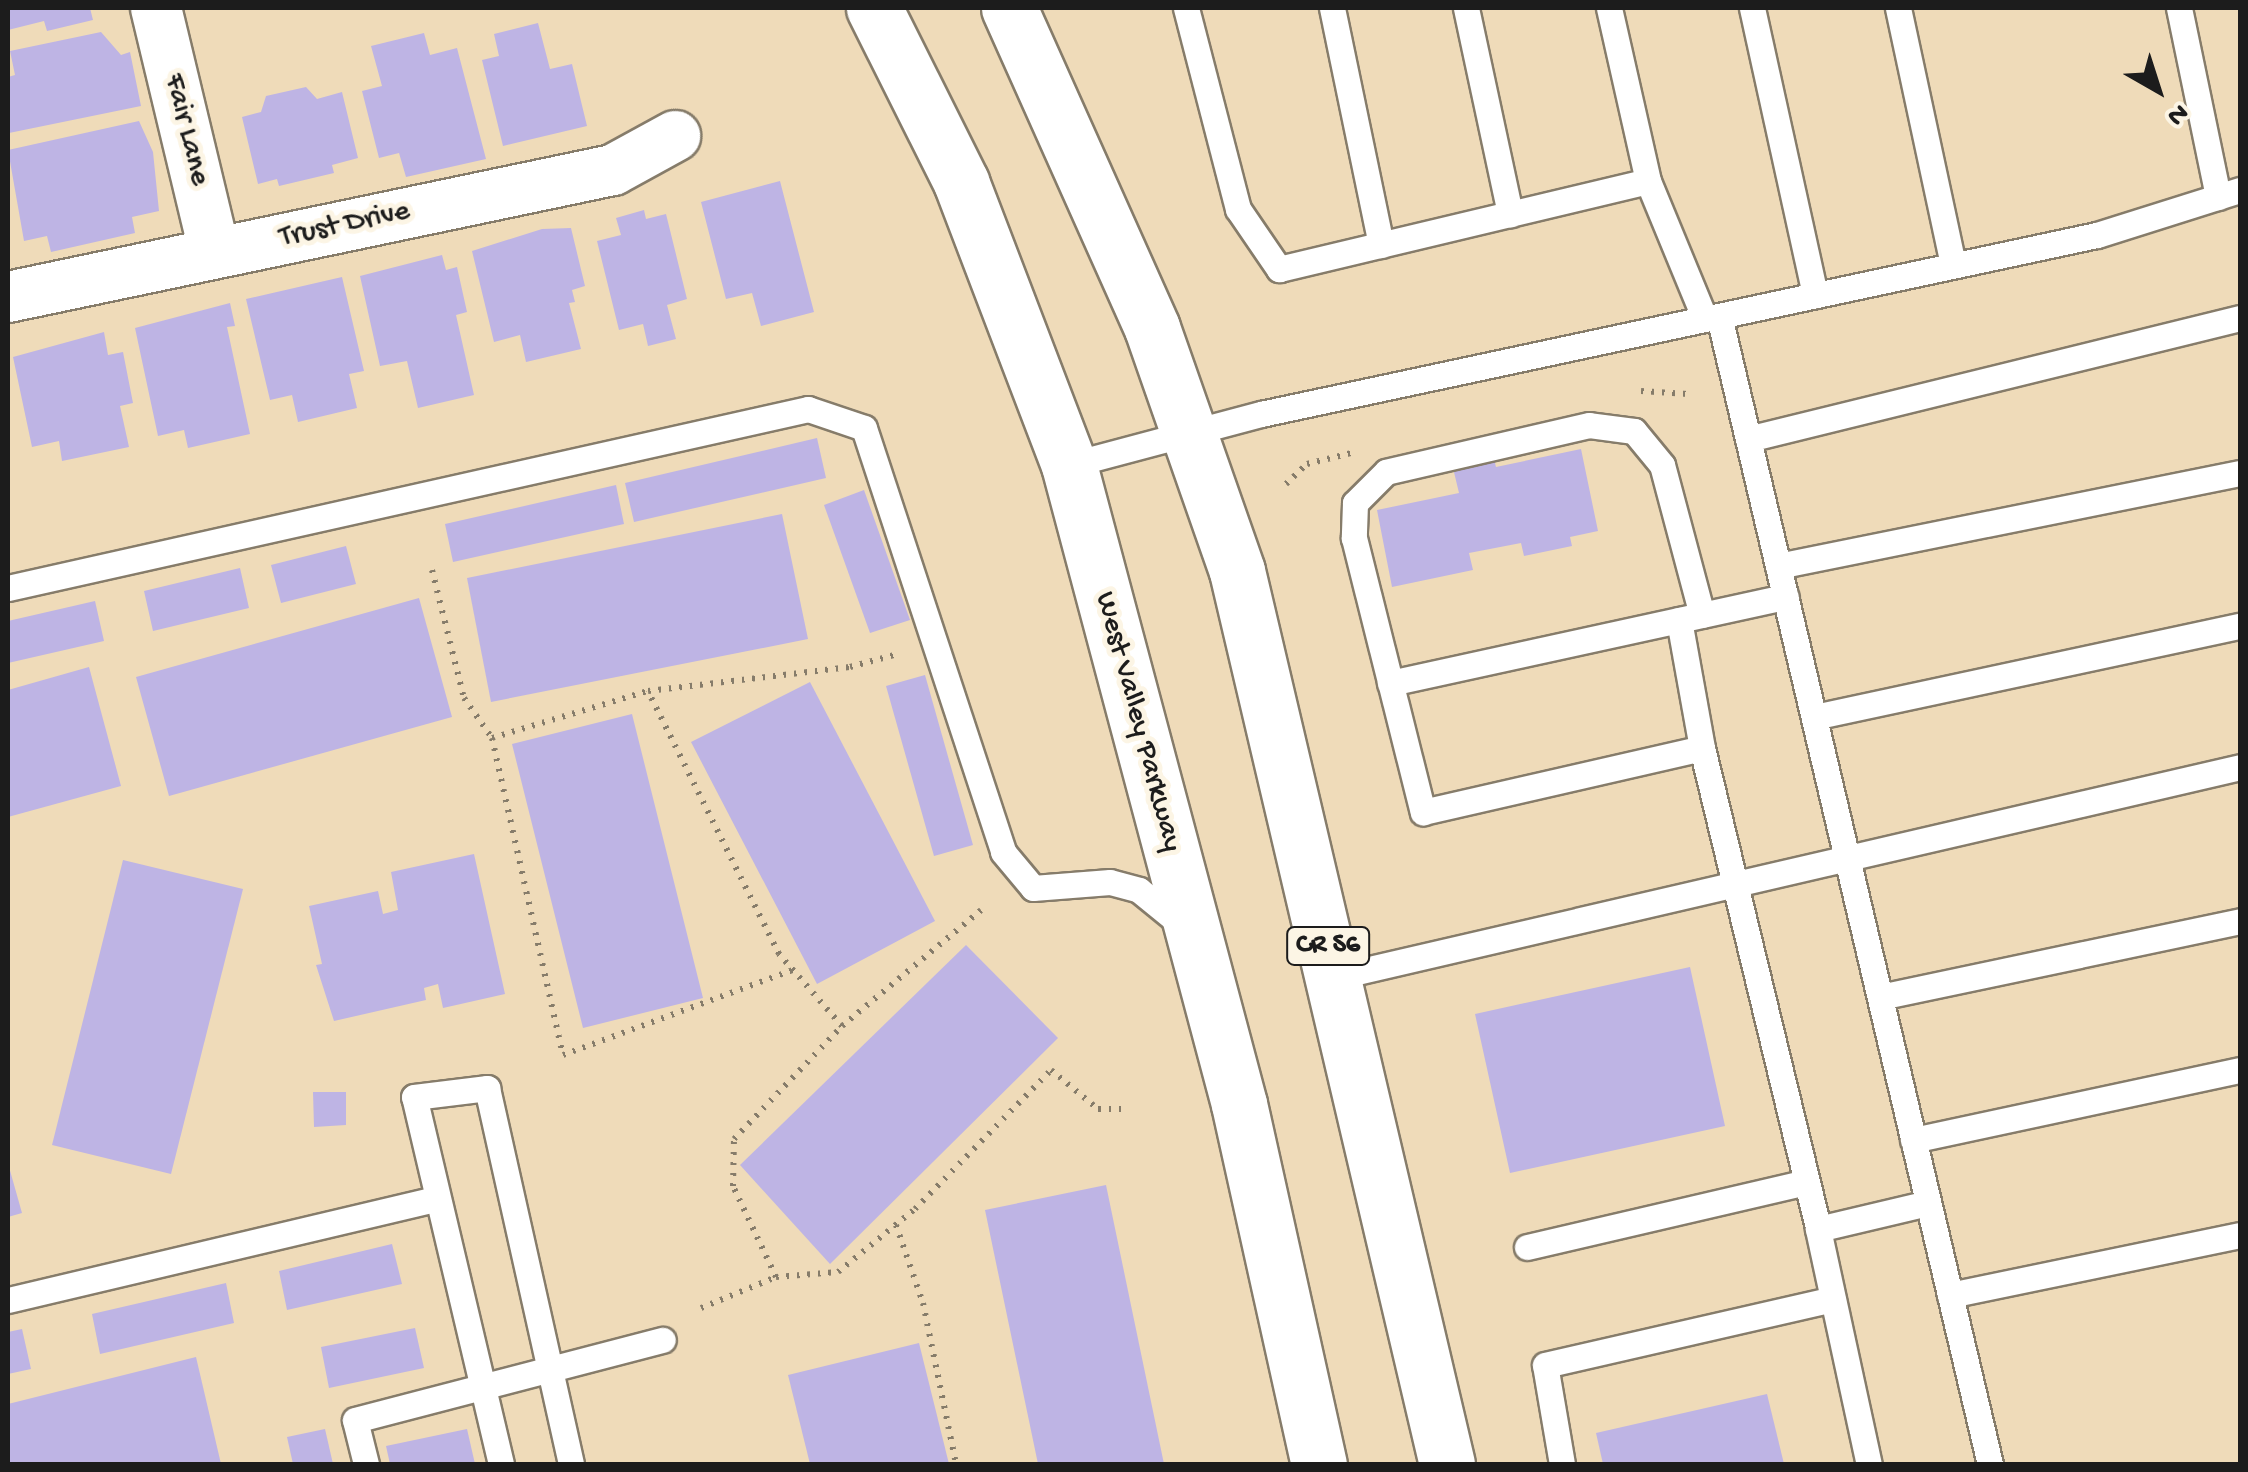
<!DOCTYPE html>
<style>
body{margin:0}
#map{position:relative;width:2248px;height:1472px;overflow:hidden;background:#efdbb9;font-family:"Gochi Hand",sans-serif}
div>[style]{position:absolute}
.building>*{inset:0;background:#beb4e4}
.path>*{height:6px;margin-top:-3px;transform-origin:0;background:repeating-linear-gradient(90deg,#867c6a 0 2.5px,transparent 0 10.5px)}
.roads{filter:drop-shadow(2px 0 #867c6a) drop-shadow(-2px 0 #867c6a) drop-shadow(0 2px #867c6a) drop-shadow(0 -2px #867c6a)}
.lane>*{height:25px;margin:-12.5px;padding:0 12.5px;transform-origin:12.5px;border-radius:12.5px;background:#fff}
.street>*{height:50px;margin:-25px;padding:0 25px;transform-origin:25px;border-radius:25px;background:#fff}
.primary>*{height:55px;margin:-27.5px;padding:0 27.5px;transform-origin:27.5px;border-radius:27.5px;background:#fff}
span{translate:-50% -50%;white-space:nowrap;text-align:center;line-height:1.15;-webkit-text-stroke:10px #fcf5e5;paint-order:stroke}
.shield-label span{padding:2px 8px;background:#fcf5e5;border:2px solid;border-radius:8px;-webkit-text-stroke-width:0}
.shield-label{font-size:28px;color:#1c1c1c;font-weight:700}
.street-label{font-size:30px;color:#1c1c1c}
.frame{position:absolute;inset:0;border:10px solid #1c1c1c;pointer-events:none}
.north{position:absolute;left:2108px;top:40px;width:100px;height:100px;-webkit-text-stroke:8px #fcf5e5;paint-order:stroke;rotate:141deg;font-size:28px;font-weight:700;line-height:40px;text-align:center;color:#1c1c1c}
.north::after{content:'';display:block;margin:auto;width:35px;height:45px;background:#1c1c1c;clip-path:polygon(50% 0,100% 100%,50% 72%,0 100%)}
</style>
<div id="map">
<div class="building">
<div style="clip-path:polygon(8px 8px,90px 8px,93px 20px,47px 31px,44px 21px,8px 30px)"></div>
<div style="clip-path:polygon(538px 23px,550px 69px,572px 64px,587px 126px,503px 146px,482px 60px,499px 56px,494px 34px)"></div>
<div style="clip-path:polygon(101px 32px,121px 55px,130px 52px,141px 106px,9px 133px,8px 77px,15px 75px,10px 51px)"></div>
<div style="clip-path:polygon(424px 33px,430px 55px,457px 48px,486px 159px,406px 177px,399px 153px,379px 158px,362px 91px,382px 86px,371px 46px)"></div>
<div style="clip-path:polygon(306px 87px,317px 99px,342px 92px,358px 158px,332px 165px,334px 173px,279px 186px,277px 179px,258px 184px,242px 117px,261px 112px,266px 96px)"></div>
<div style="clip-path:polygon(139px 121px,153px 152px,159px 211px,132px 217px,135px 233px,51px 252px,47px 236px,24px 241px,8px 150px)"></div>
<div style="clip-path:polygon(780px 181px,814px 312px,761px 326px,752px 293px,726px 299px,701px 202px)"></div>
<div style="clip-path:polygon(644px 210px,646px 219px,666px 214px,687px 299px,667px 305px,676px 339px,648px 346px,643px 324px,619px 330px,597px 241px,621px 235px,616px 218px)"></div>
<div style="clip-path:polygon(571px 228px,585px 286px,572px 290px,575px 302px,569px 303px,581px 349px,526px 362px,520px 335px,494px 342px,472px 251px,542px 229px)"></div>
<div style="clip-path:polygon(442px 255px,446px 270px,457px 267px,467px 312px,456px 315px,474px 395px,418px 408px,407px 361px,380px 366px,360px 276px)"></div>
<div style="clip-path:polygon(342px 277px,364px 371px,349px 374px,357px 408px,298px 422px,292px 395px,270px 400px,246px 299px)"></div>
<div style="clip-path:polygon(230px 303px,235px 326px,227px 327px,250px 434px,188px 448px,184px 430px,158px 436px,135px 328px)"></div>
<div style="clip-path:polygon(104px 332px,108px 355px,123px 352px,133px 403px,120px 406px,129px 447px,62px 461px,59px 441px,32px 447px,13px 357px)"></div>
<div style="clip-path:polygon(817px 438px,826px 478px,634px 522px,625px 483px)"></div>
<div style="clip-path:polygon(1581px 449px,1598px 531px,1570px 537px,1572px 546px,1524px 556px,1521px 543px,1469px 553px,1473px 570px,1392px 587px,1377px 510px,1459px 493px,1453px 468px,1494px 459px,1496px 467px)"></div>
<div style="clip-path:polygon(616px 485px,624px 524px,453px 562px,445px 524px)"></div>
<div style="clip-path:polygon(864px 490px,910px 620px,870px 633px,824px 505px)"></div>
<div style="clip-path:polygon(782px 514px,808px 639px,491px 702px,467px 578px)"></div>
<div style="clip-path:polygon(346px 546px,356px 584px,281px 603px,271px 565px)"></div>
<div style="clip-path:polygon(240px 568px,249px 608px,153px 631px,144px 591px)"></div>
<div style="clip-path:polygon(419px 598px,452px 717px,169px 796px,136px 677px)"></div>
<div style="clip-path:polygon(95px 601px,104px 641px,8px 663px,8px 621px)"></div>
<div style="clip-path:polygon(89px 667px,121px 786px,8px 817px,8px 690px)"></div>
<div style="clip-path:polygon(925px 675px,973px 845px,934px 856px,886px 686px)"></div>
<div style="clip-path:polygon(810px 682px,935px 921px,817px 984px,691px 742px)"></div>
<div style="clip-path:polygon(632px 714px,703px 998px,583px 1028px,512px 744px)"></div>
<div style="clip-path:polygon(474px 854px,505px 994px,443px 1008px,438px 984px,424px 988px,426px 1000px,334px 1021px,316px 965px,322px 964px,309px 906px,378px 891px,383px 914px,398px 910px,391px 872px)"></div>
<div style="clip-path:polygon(123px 860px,243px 889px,171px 1174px,52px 1145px)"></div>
<div style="clip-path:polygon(966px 945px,1058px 1038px,830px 1264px,740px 1165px)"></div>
<div style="clip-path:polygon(1690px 967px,1725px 1126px,1510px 1173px,1475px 1014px)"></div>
<div style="clip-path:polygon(313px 1092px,346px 1092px,346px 1125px,314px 1127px)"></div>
<div style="clip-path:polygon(9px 1167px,22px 1213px,8px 1217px,8px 1168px)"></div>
<div style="clip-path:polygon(1106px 1185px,1164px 1464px,1038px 1464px,985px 1210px)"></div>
<div style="clip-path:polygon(392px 1244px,402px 1284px,287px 1310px,279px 1271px)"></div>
<div style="clip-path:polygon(226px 1283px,234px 1323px,100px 1354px,92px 1314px)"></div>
<div style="clip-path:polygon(415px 1328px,424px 1368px,329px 1388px,321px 1347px)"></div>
<div style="clip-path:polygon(22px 1329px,31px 1369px,8px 1374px,8px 1332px)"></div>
<div style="clip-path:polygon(919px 1343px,949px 1464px,810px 1464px,788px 1375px)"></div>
<div style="clip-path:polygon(196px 1357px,221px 1464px,8px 1464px,8px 1404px)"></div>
<div style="clip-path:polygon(1767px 1394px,1784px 1464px,1603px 1464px,1596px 1433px)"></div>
<div style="clip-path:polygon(325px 1429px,333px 1464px,293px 1464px,287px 1437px)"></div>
<div style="clip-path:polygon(467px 1429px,475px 1464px,390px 1464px,386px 1446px)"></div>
</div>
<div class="path">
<div style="left:1641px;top:391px;width:47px;rotate:3.7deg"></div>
<div style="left:1286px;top:484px;width:29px;rotate:-44deg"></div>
<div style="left:1307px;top:464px;width:45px;rotate:-14deg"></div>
<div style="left:432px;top:570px;width:132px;rotate:76deg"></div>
<div style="left:464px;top:698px;width:49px;rotate:55deg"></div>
<div style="left:492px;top:738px;width:325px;rotate:77.4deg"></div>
<div style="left:563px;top:1055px;width:245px;rotate:-20.3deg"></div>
<div style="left:492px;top:738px;width:163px;rotate:-16.8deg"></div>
<div style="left:842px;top:1026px;width:96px;rotate:-131.2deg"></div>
<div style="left:779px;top:954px;width:294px;rotate:-116.5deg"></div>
<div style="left:648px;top:691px;width:203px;rotate:-6.8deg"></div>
<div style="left:850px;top:667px;width:50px;rotate:-15.2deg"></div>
<div style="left:896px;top:1225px;width:83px;rotate:70.9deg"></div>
<div style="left:923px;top:1303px;width:164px;rotate:78.4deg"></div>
<div style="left:776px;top:1277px;width:62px;rotate:-4.6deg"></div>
<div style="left:838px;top:1272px;width:99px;rotate:-39.3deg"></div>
<div style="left:915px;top:1209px;width:194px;rotate:-45.6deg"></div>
<div style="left:1051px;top:1070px;width:61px;rotate:39.7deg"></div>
<div style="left:1098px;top:1109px;width:29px"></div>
<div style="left:701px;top:1308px;width:81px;rotate:-22.5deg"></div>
<div style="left:776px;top:1277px;width:101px;rotate:-115.3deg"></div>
<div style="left:733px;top:1186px;width:47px;rotate:-88.8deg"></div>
<div style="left:734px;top:1139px;width:156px;rotate:-46.3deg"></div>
<div style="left:842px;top:1026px;width:181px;rotate:-39.8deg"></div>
</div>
<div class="roads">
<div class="lane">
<div style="left:1186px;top:8px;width:208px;rotate:75.5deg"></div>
<div style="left:1238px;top:209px;width:73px;rotate:55.7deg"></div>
<div style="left:1279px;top:269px;width:379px;rotate:-13.4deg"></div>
<div style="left:1648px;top:181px;width:149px;rotate:67.6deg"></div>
<div style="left:1332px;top:8px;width:242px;rotate:78.3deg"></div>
<div style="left:1466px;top:8px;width:211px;rotate:77.9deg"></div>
<div style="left:1609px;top:8px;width:177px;rotate:77.3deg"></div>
<div style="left:1752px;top:8px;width:294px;rotate:77.6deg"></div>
<div style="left:1898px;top:8px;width:263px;rotate:77.9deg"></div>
<div style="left:2179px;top:8px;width:193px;rotate:78.3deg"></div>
<div style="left:1719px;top:316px;width:1180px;rotate:76.72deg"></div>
<div style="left:1748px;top:439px;width:507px;rotate:-13.82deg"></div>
<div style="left:1069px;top:465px;width:199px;rotate:-14.9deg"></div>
<div style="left:1261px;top:414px;width:855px;rotate:-12.09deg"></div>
<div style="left:2097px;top:235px;width:150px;rotate:-17.5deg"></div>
<div style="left:1778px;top:566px;width:471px;rotate:-11.4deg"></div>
<div style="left:8px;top:588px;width:820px;rotate:-12.61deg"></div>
<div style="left:808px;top:409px;width:59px;rotate:18.7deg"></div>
<div style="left:864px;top:428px;width:446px;rotate:71.8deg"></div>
<div style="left:1003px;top:852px;width:47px;rotate:50.2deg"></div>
<div style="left:1033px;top:888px;width:77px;rotate:-4.5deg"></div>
<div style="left:1110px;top:882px;width:30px;rotate:15deg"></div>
<div style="left:1139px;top:890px;width:55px;rotate:39.1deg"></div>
<div style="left:1702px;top:615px;width:155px;rotate:-104.9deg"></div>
<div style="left:1662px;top:465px;width:44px;rotate:-129.5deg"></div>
<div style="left:1634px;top:431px;width:45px;rotate:-172.4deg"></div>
<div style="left:1589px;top:425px;width:208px;rotate:167deg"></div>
<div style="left:1386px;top:472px;width:44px;rotate:135deg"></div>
<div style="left:1355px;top:503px;width:35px;rotate:92deg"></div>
<div style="left:1354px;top:538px;width:283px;rotate:75.9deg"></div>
<div style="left:1423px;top:812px;width:286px;rotate:-12.9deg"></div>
<div style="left:1702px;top:748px;width:495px;rotate:76.4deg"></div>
<div style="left:1818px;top:1229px;width:113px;rotate:-13.3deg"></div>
<div style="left:1679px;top:620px;width:130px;rotate:79.8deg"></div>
<div style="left:1390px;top:683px;width:405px;rotate:-12.3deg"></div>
<div style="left:1814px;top:717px;width:436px;rotate:-12.1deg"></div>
<div style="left:1335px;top:977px;width:929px;rotate:-13.06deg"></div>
<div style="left:1880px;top:997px;width:368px;rotate:-11.9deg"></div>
<div style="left:1913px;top:1140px;width:334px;rotate:-12.1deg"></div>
<div style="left:1818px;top:1229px;width:240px;rotate:77.8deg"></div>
<div style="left:1527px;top:1247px;width:286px;rotate:-13.1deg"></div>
<div style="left:1950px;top:1295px;width:296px;rotate:-11.7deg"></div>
<div style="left:8px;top:1300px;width:440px;rotate:-13.3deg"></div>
<div style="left:366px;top:1464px;width:45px;rotate:-104deg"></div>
<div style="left:355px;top:1420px;width:318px;rotate:-14.6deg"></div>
<div style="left:501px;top:1464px;width:377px;rotate:-103.3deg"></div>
<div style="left:414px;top:1097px;width:74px;rotate:-7deg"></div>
<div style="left:487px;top:1088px;width:385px;rotate:77.4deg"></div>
<div style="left:1562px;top:1464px;width:100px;rotate:-99.7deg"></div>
<div style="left:1545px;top:1365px;width:295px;rotate:-12.9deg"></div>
</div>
<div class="street">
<div style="left:156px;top:8px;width:252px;rotate:76.5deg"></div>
<div style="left:8px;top:297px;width:618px;rotate:-11.86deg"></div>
<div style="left:613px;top:170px;width:71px;rotate:-28.7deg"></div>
</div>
<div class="primary">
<div style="left:874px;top:8px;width:195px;rotate:63.4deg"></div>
<div style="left:961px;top:182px;width:303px;rotate:69.1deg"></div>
<div style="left:1069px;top:465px;width:661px;rotate:75.1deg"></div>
<div style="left:1239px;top:1104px;width:369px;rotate:77.5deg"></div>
<div style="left:1009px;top:8px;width:350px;rotate:65.9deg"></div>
<div style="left:1152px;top:328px;width:257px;rotate:70.7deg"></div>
<div style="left:1237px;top:571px;width:917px;rotate:76.77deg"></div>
</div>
</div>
<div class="shield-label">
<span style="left:1328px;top:946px">CR S6</span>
</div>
<div class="street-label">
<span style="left:185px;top:130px;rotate:76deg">Fair Lane</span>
<span style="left:345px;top:226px;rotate:-12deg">Trust Drive</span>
<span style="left:1137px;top:722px;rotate:75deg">West Valley Parkway</span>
</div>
<div class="frame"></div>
<div class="north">N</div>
</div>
